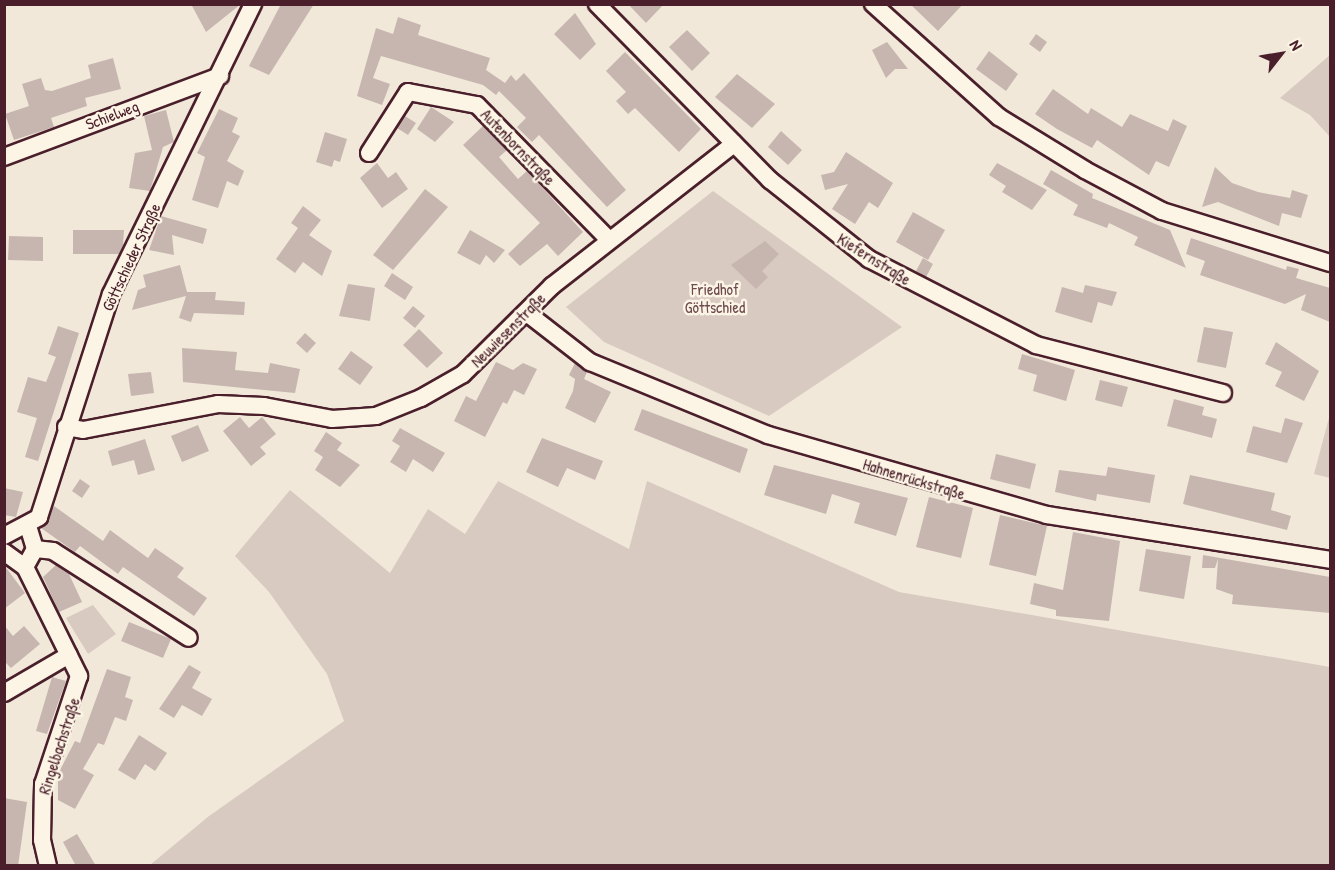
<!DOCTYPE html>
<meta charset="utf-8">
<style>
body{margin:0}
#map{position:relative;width:1335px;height:870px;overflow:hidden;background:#f1e8da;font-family:"Patrick Hand",sans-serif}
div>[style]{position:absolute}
.green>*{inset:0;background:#d8cac0}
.building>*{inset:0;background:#c7b6af}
.roads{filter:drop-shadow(2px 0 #4a1f2b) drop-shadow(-2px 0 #4a1f2b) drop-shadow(0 2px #4a1f2b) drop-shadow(0 -2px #4a1f2b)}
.minor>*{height:16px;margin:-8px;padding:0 8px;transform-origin:8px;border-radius:8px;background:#fcf5e5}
span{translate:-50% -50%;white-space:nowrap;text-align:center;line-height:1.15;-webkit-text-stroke:5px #fcf5e5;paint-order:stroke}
.street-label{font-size:16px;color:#4a1f2b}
.park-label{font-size:16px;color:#6e4a50}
.frame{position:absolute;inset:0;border:6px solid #4a1f2b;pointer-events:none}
.north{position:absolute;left:1251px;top:24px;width:60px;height:60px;-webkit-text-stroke:4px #fcf5e5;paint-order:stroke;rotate:59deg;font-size:16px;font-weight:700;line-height:24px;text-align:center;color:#4a1f2b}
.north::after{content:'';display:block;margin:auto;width:21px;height:27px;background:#4a1f2b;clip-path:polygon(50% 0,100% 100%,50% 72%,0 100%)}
</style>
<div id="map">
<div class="green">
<div style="clip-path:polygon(1330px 55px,1330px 137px,1310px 115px,1280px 98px)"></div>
<div style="clip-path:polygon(713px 191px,902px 327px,769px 416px,604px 342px,566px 307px)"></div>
<div style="clip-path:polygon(1330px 414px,1330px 478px,1314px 474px)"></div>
<div style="clip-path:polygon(498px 481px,629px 549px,647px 481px,899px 592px,1330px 667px,1330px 865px,150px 865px,209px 816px,344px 721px,327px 674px,269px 592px,235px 556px,290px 490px,390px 573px,428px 509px,465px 534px)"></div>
<div style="clip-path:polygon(93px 605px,116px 634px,88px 654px,66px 618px)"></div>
</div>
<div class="building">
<div style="clip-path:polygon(191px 4px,241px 4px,206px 32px)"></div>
<div style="clip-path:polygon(281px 4px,314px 4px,269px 75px,249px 66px)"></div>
<div style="clip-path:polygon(628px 4px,664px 4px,646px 23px)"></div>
<div style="clip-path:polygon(910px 4px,963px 4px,938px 31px)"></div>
<div style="clip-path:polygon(575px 13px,596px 44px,580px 60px,554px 34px)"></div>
<div style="clip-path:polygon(398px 17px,421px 25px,418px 35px,490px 58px,486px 70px,505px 83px,511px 75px,516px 81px,524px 73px,626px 190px,607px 207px,539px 135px,532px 142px,517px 127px,526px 118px,499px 91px,502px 87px,496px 95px,483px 85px,381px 56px,373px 78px,390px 84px,382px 105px,357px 96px,376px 28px,393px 34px)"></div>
<div style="clip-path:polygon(687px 30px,710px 53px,692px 71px,669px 47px)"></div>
<div style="clip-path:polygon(1036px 34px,1047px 42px,1040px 52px,1029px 44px)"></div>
<div style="clip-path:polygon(887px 42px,908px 69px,895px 69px,886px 78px,872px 50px)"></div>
<div style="clip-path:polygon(989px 51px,1018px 74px,1006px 91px,976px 69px)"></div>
<div style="clip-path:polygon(625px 52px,701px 129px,679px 152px,635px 108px,628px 114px,616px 101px,626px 92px,606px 71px)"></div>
<div style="clip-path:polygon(113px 58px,121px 89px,85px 98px,87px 106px,51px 118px,54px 127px,14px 140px,5px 114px,29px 106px,22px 84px,41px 78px,45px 90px,52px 91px,91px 78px,88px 65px)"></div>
<div style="clip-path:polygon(737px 74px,775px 104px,752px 128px,715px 97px)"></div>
<div style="clip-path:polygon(1053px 89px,1088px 114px,1091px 108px,1122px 127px,1130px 114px,1168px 131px,1173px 119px,1187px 126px,1169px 167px,1156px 161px,1149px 175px,1097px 140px,1092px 148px,1057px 129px,1035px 114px)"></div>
<div style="clip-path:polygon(431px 107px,454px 122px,435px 142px,417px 129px)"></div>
<div style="clip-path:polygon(219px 109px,238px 118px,232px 132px,240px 136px,227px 161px,244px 171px,238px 186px,227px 181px,218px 208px,192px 200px,205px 157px,197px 153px)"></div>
<div style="clip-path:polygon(166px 110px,174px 142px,163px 147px,150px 191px,129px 188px,135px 153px,152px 150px,144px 116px)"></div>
<div style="clip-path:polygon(405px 116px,416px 123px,408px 135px,397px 128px)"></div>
<div style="clip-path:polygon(483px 126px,507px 150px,499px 157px,518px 179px,527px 171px,583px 232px,558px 256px,547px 244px,520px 266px,508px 254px,540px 223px,463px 145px)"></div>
<div style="clip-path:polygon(781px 131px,802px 150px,788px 165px,768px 147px)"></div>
<div style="clip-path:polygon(325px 132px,347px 139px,340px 162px,334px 160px,332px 167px,316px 162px)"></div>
<div style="clip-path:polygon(846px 152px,893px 183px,878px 208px,869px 202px,855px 224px,832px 209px,848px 184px,825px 190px,821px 175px,834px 172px)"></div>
<div style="clip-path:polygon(377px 163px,388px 178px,396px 172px,408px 189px,382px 208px,360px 178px)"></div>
<div style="clip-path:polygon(997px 163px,1047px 190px,1032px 210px,1002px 192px,1006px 186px,989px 175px)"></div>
<div style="clip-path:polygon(1215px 167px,1232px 183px,1258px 192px,1290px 198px,1292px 190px,1308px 195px,1301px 218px,1282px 213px,1279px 226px,1218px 202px,1202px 207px)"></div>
<div style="clip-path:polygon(1051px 170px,1093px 194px,1092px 198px,1170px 230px,1186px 268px,1134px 245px,1138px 237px,1109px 223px,1107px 228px,1073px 215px,1078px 205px,1043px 184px)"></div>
<div style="clip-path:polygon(425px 189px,448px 207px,393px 270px,373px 255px)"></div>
<div style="clip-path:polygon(303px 206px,321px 220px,309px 235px,332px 251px,322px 276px,303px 262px,295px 273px,276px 259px,298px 228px,291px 223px)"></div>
<div style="clip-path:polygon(913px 212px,945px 230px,928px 260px,896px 242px)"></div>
<div style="clip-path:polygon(161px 216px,207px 229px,203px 244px,172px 235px,174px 255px,149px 250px)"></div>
<div style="clip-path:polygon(73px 230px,124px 230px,123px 245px,119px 254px,73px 254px)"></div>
<div style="clip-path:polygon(470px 230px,505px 250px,494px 263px,486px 255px,480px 265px,457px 253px)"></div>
<div style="clip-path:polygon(9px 236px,43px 237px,43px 261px,8px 260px)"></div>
<div style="clip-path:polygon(1191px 238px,1286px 270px,1287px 266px,1299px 269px,1296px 278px,1330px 288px,1330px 322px,1301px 310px,1306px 294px,1285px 304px,1200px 275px,1205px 261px,1186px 254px)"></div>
<div style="clip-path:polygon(765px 241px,779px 254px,762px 271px,768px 277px,756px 289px,731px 265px)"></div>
<div style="clip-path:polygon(923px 258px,933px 264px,926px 277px,916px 271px)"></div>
<div style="clip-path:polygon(180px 265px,187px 292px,216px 292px,215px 300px,245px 302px,244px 315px,194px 313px,191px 322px,179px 318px,186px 296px,132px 310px,138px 290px,146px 287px,143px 275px)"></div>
<div style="clip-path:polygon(392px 273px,413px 287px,405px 300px,384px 286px)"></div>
<div style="clip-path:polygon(348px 284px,375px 288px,370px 321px,339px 316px)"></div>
<div style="clip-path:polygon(1085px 285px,1117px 292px,1112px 306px,1098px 302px,1092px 323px,1055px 312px,1062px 287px,1083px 293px)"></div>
<div style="clip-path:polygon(413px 306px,425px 316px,415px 328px,403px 318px)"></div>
<div style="clip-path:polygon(58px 326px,79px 333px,38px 461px,25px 457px,37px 418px,17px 412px,28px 377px,46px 382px,56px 357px,48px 354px)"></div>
<div style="clip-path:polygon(1204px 327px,1233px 332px,1226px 368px,1197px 362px)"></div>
<div style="clip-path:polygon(419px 329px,443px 353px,427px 368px,403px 345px)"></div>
<div style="clip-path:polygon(305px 333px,316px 343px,307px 353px,296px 343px)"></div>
<div style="clip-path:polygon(1276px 342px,1319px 371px,1304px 401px,1275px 386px,1282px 372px,1265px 364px)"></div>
<div style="clip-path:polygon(182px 348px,237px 352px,235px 370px,268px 373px,270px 363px,300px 369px,295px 393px,183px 382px)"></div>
<div style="clip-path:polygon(351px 351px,373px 367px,360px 385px,338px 369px)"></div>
<div style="clip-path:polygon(1022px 354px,1075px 370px,1066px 401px,1033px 391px,1037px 375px,1018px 369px)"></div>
<div style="clip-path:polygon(496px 362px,513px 370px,523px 363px,537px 369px,524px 395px,514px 390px,507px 404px,503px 402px,485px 437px,454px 421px,466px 396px,476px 401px)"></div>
<div style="clip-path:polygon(575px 363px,587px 372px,584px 379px,611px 392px,595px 423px,565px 408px,573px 391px,575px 379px,569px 375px)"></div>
<div style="clip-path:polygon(151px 372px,154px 393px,131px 396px,128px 374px)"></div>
<div style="clip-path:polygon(1100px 380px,1128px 387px,1122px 407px,1095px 400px)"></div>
<div style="clip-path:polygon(1174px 399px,1204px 407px,1202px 415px,1217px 419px,1212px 438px,1167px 426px)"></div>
<div style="clip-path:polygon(642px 409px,748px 449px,740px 473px,634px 430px)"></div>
<div style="clip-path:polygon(240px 417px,249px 428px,262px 417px,276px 434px,260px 447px,266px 454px,251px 466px,223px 431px)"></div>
<div style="clip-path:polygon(1285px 418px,1303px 423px,1287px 463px,1246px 452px,1253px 426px,1281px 433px)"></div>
<div style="clip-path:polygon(198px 425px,209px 451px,182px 462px,171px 436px)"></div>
<div style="clip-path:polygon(400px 428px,445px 453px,433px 472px,413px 459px,406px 472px,390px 462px,400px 446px,392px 441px)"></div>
<div style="clip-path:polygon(326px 432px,342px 443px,337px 450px,360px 465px,340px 487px,315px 470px,323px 457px,314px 451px)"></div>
<div style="clip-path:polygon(542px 438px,603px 461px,595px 480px,567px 468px,558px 487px,526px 472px)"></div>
<div style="clip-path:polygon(145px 439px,155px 470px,138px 475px,134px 460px,112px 466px,108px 451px)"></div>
<div style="clip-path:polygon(996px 454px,1036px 464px,1030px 489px,990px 479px)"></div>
<div style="clip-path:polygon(774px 465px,908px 498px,896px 536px,854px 523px,860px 503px,832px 494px,826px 514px,764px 495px)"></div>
<div style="clip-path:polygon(1108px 467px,1155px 475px,1150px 503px,1097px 494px,1096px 501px,1055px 492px,1059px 470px,1106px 476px)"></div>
<div style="clip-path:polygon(1190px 475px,1275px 493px,1271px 510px,1291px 516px,1287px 530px,1183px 504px)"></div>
<div style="clip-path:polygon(80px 479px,90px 486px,82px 498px,72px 491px)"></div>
<div style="clip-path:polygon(4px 488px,23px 492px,16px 517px,4px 515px)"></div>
<div style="clip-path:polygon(929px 497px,973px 508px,961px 558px,916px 547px)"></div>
<div style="clip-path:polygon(54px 506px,103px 541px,110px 530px,148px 558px,155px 548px,184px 568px,177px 577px,207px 598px,194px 616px,123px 567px,118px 574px,80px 546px,75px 552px,41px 528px)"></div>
<div style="clip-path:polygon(1000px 515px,1047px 526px,1036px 576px,989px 565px)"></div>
<div style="clip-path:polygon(1073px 532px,1120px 541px,1109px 621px,1056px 616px,1056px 610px,1030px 604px,1034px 583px,1063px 590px)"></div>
<div style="clip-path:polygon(1146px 549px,1191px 556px,1184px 599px,1139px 591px)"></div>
<div style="clip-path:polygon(1203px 555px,1330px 577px,1330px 613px,1232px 604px,1233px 595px,1216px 589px,1218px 559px,1215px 568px,1202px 568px)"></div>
<div style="clip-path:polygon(4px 565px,25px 593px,4px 609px)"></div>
<div style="clip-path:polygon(56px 565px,69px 574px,82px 602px,59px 612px,43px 577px)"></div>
<div style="clip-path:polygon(129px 622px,171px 639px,163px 658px,121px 641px)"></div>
<div style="clip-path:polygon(4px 625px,13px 636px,24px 626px,40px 644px,11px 668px,4px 661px)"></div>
<div style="clip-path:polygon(189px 665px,201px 672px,192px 688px,212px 699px,202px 716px,182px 705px,174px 718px,159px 709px)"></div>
<div style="clip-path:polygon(107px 669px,131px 677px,125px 697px,133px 700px,126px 721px,115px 717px,104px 745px,98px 743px,83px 769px,94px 775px,75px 809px,58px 800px,58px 774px,75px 741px,80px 743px)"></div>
<div style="clip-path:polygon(52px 677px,66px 681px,47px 734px,36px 731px)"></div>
<div style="clip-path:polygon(139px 735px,167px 753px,155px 771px,145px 764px,135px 780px,118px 770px)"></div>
<div style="clip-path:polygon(4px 798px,27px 802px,18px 866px,4px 866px)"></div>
<div style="clip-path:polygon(77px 834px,96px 866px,76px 866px,63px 842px)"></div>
</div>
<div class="roads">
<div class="minor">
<div style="left:597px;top:4px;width:247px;rotate:45.5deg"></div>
<div style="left:770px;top:180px;width:127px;rotate:38.6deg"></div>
<div style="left:869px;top:259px;width:188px;rotate:27.2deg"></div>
<div style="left:1036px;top:345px;width:193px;rotate:14.4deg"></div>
<div style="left:873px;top:4px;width:169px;rotate:41.9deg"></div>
<div style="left:999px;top:117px;width:101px;rotate:31.6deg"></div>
<div style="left:1085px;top:170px;width:87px;rotate:28deg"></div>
<div style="left:1162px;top:211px;width:176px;rotate:17.2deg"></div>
<div style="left:369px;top:153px;width:72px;rotate:-57.4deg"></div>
<div style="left:408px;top:92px;width:70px;rotate:10.7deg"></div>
<div style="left:477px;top:105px;width:187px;rotate:45.6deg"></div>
<div style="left:4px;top:157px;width:231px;rotate:-20.6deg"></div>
<div style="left:527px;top:313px;width:80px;rotate:37.9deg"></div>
<div style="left:590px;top:362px;width:192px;rotate:22.3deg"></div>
<div style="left:768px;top:435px;width:290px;rotate:16deg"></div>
<div style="left:1047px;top:515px;width:287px;rotate:9deg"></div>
<div style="left:66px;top:427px;width:17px;rotate:10deg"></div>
<div style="left:83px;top:430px;width:137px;rotate:-10.9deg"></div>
<div style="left:218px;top:404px;width:46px;rotate:2.5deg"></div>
<div style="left:264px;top:406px;width:69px;rotate:10.8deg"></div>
<div style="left:332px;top:419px;width:44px;rotate:-3.9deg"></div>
<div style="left:376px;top:416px;width:48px;rotate:-21.8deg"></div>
<div style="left:421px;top:398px;width:48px;rotate:-29.7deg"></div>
<div style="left:463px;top:374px;width:125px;rotate:-44.7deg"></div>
<div style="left:552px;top:286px;width:231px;rotate:-38deg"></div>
<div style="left:28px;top:526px;width:24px;rotate:73deg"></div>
<div style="left:35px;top:549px;width:21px;rotate:119deg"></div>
<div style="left:25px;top:567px;width:122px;rotate:63.6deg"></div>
<div style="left:79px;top:676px;width:114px;rotate:108.4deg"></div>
<div style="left:43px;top:784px;width:56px;rotate:91deg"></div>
<div style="left:42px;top:840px;width:27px;rotate:77deg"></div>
<div style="left:4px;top:536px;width:40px;rotate:-28deg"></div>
<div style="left:39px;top:517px;width:234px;rotate:-72.1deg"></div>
<div style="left:111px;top:294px;width:323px;rotate:-63.9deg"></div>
<div style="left:35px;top:549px;width:18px;rotate:6deg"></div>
<div style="left:53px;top:551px;width:161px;rotate:32.6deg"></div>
<div style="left:4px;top:552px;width:26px;rotate:36deg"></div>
<div style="left:4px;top:693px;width:75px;rotate:-30.3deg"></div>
</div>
</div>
<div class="street-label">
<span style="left:112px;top:115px;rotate:-21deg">Schielweg</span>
<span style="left:518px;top:147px;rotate:46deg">Autenbornstraße</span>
<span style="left:131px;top:257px;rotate:-65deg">Göttschieder Straße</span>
<span style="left:874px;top:259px;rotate:32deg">Kiefernstraße</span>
<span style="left:508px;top:330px;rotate:-45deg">Neuwiesenstraße</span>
<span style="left:914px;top:479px;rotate:17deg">Hahnenrückstraße</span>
<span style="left:59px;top:746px;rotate:-72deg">Ringelbachstraße</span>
</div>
<div class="park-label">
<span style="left:715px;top:298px">Friedhof<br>Göttschied</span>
</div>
<div class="frame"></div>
<div class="north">N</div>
</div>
